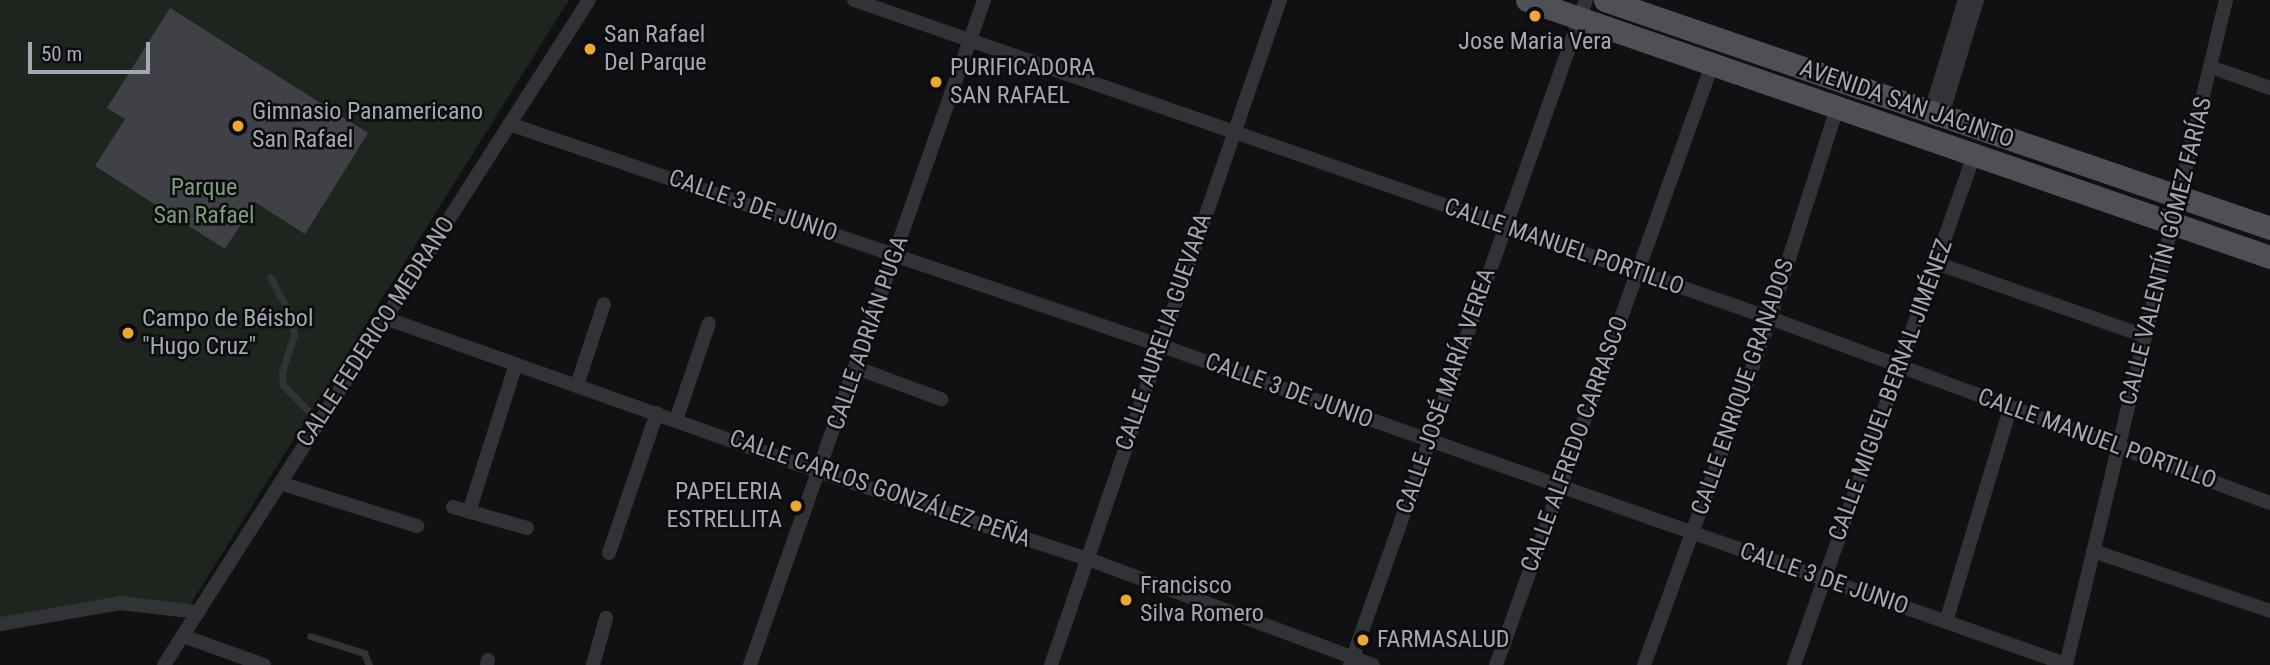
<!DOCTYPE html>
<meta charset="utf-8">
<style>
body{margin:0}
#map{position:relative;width:2270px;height:665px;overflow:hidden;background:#111113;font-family:"Roboto Condensed",sans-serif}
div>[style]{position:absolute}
.green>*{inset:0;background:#1e251e}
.building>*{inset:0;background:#404146}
.lane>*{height:7px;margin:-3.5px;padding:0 3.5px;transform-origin:3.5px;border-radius:3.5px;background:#323337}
.street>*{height:14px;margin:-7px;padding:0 7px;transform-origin:7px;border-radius:7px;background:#323337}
.primary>*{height:23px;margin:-11.5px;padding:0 11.5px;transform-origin:11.5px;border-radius:11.5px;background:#4e5056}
.dots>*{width:19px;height:19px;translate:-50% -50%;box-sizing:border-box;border:4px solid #0c0c0e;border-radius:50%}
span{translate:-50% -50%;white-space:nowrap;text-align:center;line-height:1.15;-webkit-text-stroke:5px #0c0c0e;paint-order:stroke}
.poi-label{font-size:24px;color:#a3a8b3}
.left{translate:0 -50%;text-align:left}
.right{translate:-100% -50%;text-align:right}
.street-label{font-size:24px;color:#a3a8b3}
.park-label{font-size:24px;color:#7a9e7c}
.scale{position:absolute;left:28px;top:42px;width:122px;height:32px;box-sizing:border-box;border:4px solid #a3a8b3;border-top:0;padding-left:9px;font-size:21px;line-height:24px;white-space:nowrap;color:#a3a8b3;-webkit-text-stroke:5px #0c0c0e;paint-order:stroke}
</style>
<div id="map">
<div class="green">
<div style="clip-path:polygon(0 0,569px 0,190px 605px,0 619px)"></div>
</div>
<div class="building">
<div style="clip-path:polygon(170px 8px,368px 133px,305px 234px,255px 202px,225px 249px,95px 166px,125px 119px,107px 108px)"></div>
</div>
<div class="lane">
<div style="left:270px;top:277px;width:44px;rotate:61.7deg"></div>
<div style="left:291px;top:316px;width:19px;rotate:81deg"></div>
<div style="left:294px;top:335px;width:39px;rotate:108deg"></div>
<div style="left:282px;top:372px;width:13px;rotate:86deg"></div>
<div style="left:283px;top:385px;width:52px;rotate:45.8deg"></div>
<div style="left:310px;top:636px;width:57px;rotate:17.5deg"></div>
<div style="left:364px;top:653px;width:13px;rotate:67deg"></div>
</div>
<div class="street">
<div style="left:854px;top:0;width:970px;rotate:19.15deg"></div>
<div style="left:1770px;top:318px;width:533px;rotate:20.3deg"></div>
<div style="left:2211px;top:67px;width:63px;rotate:19.6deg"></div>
<div style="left:1931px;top:111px;width:116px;rotate:-73deg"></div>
<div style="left:1942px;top:115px;width:120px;rotate:-73.1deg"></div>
<div style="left:509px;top:124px;width:687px;rotate:18.78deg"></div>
<div style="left:1159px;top:345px;width:961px;rotate:19.38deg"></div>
<div style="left:1936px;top:263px;width:220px;rotate:19.3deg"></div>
<div style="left:385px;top:318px;width:461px;rotate:19.5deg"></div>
<div style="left:820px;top:472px;width:282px;rotate:18deg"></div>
<div style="left:1088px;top:559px;width:304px;rotate:20.4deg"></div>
<div style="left:857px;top:368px;width:90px;rotate:20.3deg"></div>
<div style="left:577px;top:385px;width:85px;rotate:-71.6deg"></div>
<div style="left:676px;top:420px;width:102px;rotate:-71.2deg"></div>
<div style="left:280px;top:483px;width:144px;rotate:17.4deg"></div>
<div style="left:453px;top:507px;width:77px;rotate:15.8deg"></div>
<div style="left:469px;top:512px;width:155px;rotate:-72.4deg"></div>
<div style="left:2093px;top:551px;width:187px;rotate:18.7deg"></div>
<div style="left:609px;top:553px;width:148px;rotate:-71.1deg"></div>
<div style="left:1946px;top:622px;width:223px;rotate:-73.3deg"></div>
<div style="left:0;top:624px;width:122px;rotate:-9.9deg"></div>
<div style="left:120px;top:603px;width:79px;rotate:6.6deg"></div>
<div style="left:183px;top:636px;width:86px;rotate:19.7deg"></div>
<div style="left:164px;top:665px;width:789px;rotate:-57.42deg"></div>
<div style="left:487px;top:665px;width:5px;rotate:-79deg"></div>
<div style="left:593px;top:665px;width:49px;rotate:-74.5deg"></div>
<div style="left:750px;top:665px;width:705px;rotate:-70.61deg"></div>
<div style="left:1051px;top:665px;width:703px;rotate:-71deg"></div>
<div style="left:1350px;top:665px;width:706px;rotate:-70.46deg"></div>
<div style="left:1496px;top:665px;width:638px;rotate:-70.2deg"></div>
<div style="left:1644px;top:665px;width:369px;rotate:-70deg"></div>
<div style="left:1770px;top:318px;width:220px;rotate:-72.3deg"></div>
<div style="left:1794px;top:665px;width:541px;rotate:-70.56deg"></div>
<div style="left:2066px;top:665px;width:684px;rotate:-76.47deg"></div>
</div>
<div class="primary">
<div style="left:1527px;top:0;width:786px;rotate:19.08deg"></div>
<div style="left:1605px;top:0;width:703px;rotate:18.92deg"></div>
</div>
<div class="dots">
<div style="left:1535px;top:16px;background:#eba931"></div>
<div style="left:590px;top:49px;background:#eba931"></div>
<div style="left:936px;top:82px;background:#eba931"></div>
<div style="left:238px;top:126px;background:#eba931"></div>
<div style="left:128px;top:333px;background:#eba931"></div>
<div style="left:796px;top:506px;background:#eba931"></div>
<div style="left:1126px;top:600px;background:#eba931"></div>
<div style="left:1363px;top:640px;background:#eba931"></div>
</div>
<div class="poi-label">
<span class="left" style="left:604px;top:49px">San Rafael<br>Del Parque</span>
<span style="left:1535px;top:42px">Jose Maria Vera</span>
<span class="left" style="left:950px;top:82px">PURIFICADORA<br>SAN RAFAEL</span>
<span class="left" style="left:252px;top:126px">Gimnasio Panamericano<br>San Rafael</span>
<span class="left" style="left:142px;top:333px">Campo de Béisbol<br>"Hugo Cruz"</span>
<span class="right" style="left:782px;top:506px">PAPELERIA<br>ESTRELLITA</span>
<span class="left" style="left:1140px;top:600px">Francisco<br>Silva Romero</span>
<span class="left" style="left:1377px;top:640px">FARMASALUD</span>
</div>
<div class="street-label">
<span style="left:1907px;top:104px;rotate:19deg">AVENIDA SAN JACINTO</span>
<span style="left:753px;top:206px;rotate:19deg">CALLE 3 DE JUNIO</span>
<span style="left:1564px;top:247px;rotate:19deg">CALLE MANUEL PORTILLO</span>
<span style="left:2166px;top:251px;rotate:-76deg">CALLE VALENTÍN GÓMEZ FARÍAS</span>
<span style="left:376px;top:332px;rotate:-57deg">CALLE FEDERICO MEDRANO</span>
<span style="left:1164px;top:332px;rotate:-71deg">CALLE AURELIA GUEVARA</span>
<span style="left:868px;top:333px;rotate:-71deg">CALLE ADRIÁN PUGA</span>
<span style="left:1743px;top:387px;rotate:-71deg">CALLE ENRIQUE GRANADOS</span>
<span style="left:1891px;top:390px;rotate:-70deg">CALLE MIGUEL BERNAL JIMÉNEZ</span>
<span style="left:1289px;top:391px;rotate:20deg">CALLE 3 DE JUNIO</span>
<span style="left:1446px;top:391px;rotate:-71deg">CALLE JOSÉ MARÍA VEREA</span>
<span style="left:2097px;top:439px;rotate:20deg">CALLE MANUEL PORTILLO</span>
<span style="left:1575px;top:444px;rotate:-70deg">CALLE ALFREDO CARRASCO</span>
<span style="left:880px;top:489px;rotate:19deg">CALLE CARLOS GONZÁLEZ PEÑA</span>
<span style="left:1824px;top:579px;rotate:19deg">CALLE 3 DE JUNIO</span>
</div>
<div class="park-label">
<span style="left:204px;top:202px">Parque<br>San Rafael</span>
</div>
<div class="scale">50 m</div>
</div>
